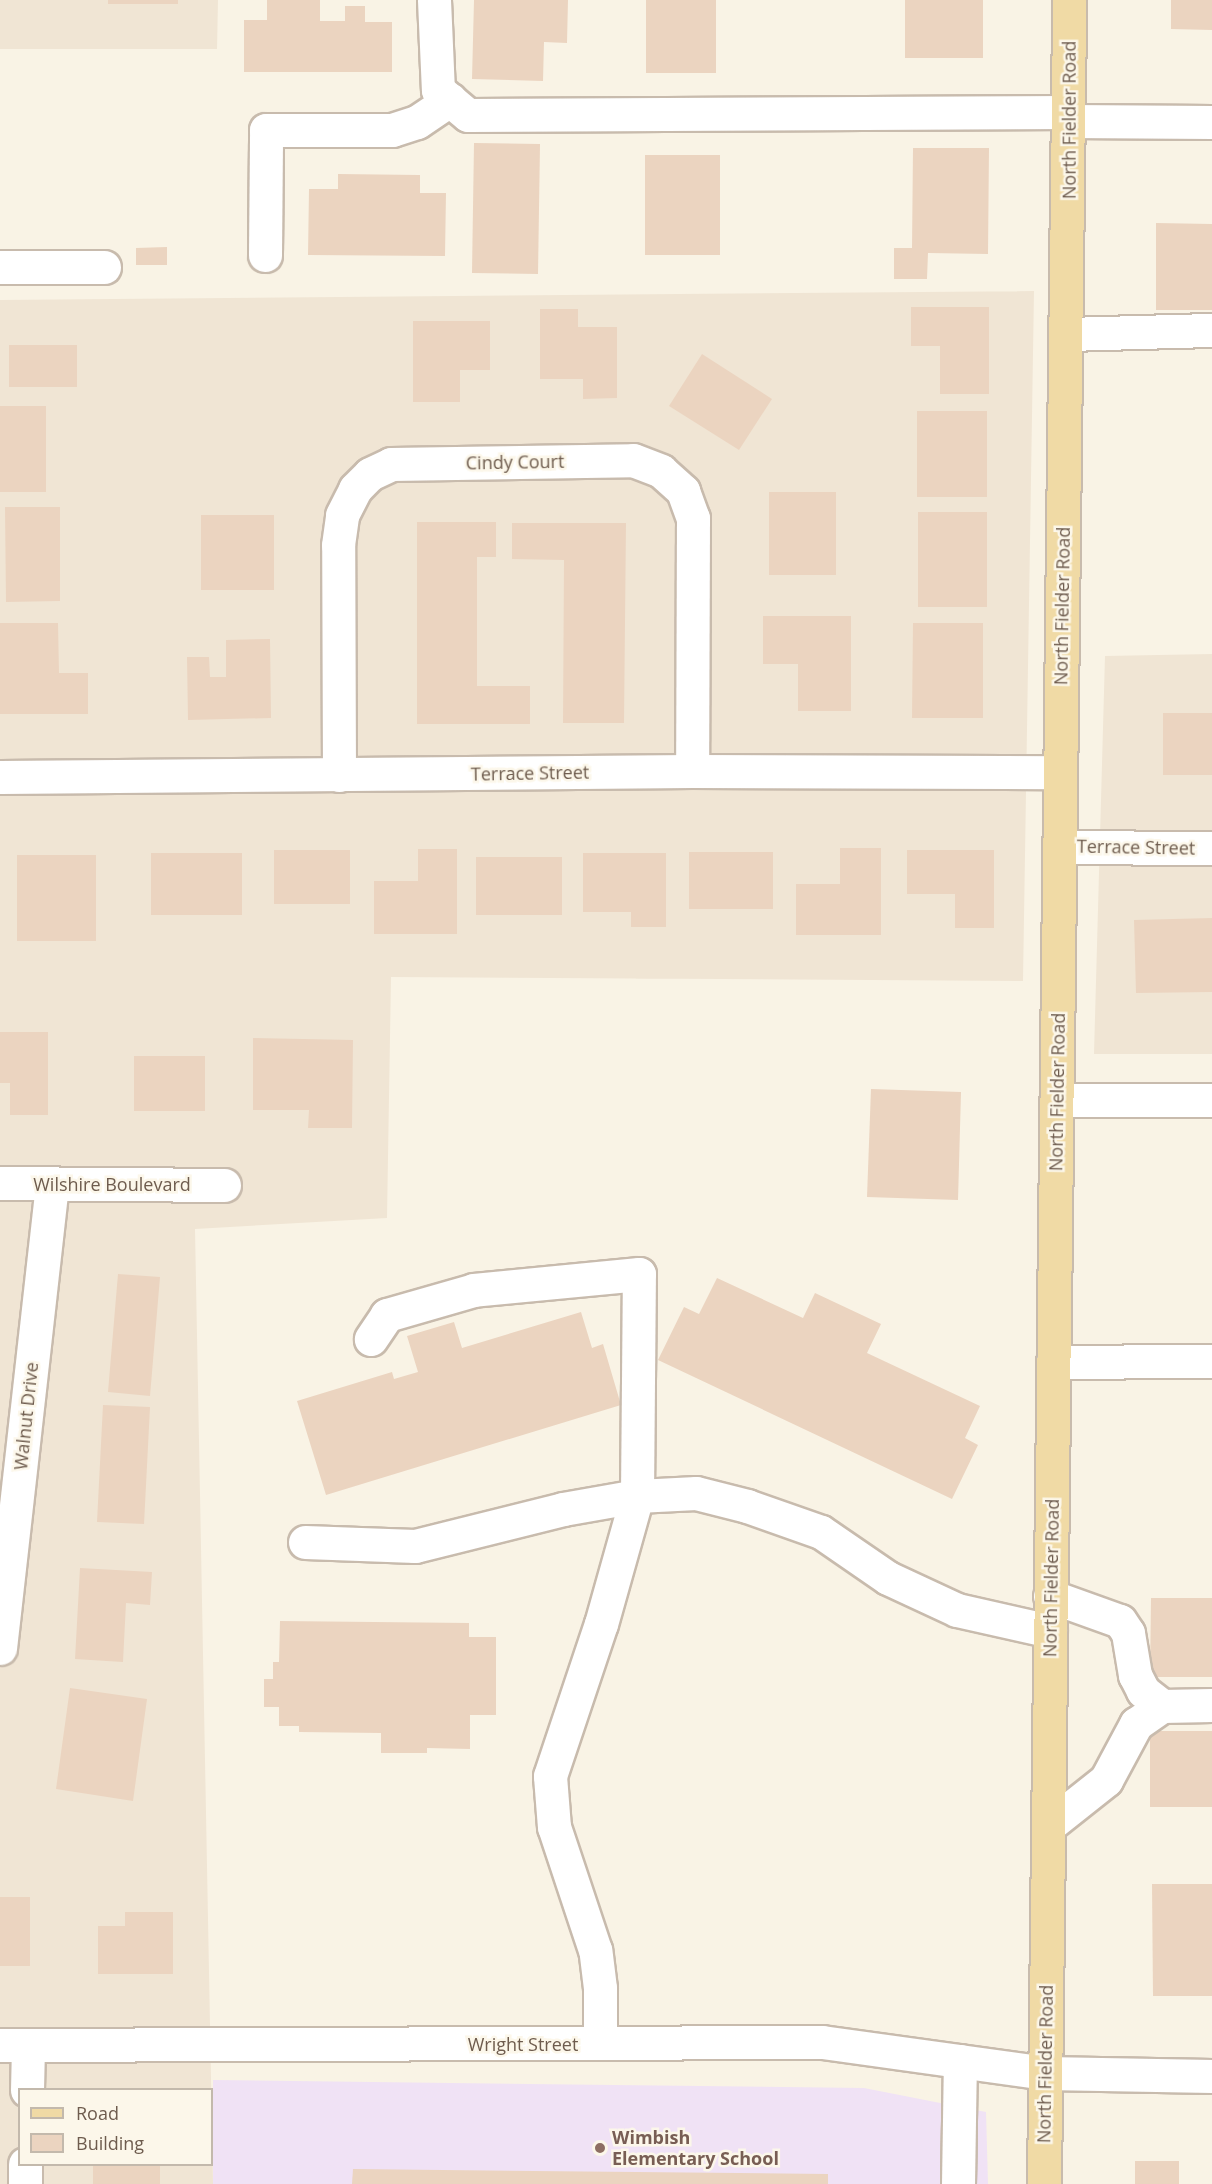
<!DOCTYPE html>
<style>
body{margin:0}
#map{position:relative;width:1212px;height:2184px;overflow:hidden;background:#f9f3e5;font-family:"Open Sans",sans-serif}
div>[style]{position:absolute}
.residential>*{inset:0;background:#f0e5d4}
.education>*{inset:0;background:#f0e2f5}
.building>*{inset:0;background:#ebd4c0}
.roads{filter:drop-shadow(2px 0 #c8bbad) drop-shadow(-2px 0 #c8bbad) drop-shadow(0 2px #c8bbad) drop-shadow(0 -2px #c8bbad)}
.minor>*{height:33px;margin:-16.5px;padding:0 16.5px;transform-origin:16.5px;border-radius:16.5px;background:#fff}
.major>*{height:33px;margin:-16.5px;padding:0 16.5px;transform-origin:16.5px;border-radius:16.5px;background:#f0daa5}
.dots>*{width:16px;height:16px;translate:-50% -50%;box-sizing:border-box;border:3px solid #fcf7ea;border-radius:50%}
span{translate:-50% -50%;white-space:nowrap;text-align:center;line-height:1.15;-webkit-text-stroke:5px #fcf7ea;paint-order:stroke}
.street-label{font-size:18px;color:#6e5c4e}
.education-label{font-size:18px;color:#785e54;font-weight:700}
.left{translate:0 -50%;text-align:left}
.legend{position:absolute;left:18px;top:2088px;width:195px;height:78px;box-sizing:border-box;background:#fcf7ea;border:2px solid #c3b9ac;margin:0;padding:8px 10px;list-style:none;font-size:18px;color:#6e5c4e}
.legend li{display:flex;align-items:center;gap:12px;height:30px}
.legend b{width:30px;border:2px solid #c3b9ac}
</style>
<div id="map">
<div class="residential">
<div style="clip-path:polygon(0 0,218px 0,217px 49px,0 49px)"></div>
<div style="clip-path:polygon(evenodd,1034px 291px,1023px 981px,391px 977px,387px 1218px,195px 1229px,213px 2184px,0 2184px,0 300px,1034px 291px,20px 2090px,212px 2090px,212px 2164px,20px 2164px,20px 2090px)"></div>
<div style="clip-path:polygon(1212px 654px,1212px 1054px,1094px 1054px,1105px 656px)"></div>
</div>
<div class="education">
<div style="clip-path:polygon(213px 2080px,864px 2088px,986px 2112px,988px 2184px,213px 2184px)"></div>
</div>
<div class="building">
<div style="clip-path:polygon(108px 0,178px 0,178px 4px,108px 4px)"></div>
<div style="clip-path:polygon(267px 0,320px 0,320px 21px,345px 21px,345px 6px,365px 6px,365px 22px,392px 22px,392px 72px,244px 72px,244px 20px,267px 20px)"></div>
<div style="clip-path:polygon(474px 0,568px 0,567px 43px,544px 42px,543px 81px,472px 79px)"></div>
<div style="clip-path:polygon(646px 0,716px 0,716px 73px,646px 73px)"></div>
<div style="clip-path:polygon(905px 0,983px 0,983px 58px,905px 58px)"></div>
<div style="clip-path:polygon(1171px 0,1212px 0,1212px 30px,1171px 29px)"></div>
<div style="clip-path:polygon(474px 143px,540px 144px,538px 274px,472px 273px)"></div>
<div style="clip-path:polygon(913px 148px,989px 148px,988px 254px,928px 253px,927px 279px,894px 279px,894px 248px,912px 248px)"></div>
<div style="clip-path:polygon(645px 155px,720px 155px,720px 255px,645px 255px)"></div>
<div style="clip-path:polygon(338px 174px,420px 175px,420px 193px,446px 193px,445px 256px,308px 255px,309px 189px,338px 189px)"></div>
<div style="clip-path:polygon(1156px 223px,1212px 224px,1212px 310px,1156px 310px)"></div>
<div style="clip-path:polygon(167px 247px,167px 265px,136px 265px,136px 248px)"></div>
<div style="clip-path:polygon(911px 307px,989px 307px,989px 394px,940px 394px,940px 346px,911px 346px)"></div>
<div style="clip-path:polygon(540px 309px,578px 309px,578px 327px,617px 327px,617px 398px,583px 399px,583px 379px,540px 379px)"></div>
<div style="clip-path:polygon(413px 321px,490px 321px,490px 370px,460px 370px,460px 402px,413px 402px)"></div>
<div style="clip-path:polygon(9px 345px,77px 345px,77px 387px,9px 387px)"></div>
<div style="clip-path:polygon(702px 354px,772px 399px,739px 450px,669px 406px)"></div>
<div style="clip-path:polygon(0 406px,46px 406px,46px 492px,0 492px)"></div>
<div style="clip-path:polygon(917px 411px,987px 411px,987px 497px,917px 497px)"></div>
<div style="clip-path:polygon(769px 492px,836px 492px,836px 575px,769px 575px)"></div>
<div style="clip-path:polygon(5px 507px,60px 507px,60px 601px,6px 602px)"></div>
<div style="clip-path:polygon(918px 512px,987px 512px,987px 607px,918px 607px)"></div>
<div style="clip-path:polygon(201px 515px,274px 515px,274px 590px,201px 590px)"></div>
<div style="clip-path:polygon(417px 522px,496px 522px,496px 557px,477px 557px,477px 686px,530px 686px,530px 724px,417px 724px)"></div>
<div style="clip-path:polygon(512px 523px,626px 523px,624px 723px,563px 723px,564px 560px,512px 559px)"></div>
<div style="clip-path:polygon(763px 616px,851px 616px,851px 711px,798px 711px,798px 664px,763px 664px)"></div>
<div style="clip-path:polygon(0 623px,58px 623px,59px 673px,88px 673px,88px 714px,0 714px)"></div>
<div style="clip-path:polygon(913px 623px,983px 623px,983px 718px,912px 718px)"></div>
<div style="clip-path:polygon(270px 639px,271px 718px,188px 720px,187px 657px,209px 657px,210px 677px,226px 677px,226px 640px)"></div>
<div style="clip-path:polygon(1163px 713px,1212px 713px,1212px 775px,1163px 775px)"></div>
<div style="clip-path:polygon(840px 848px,881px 848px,881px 935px,796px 935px,796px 884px,840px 884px)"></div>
<div style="clip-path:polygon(418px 849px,457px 849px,457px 934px,374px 934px,374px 881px,418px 881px)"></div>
<div style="clip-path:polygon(274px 850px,350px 850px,350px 904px,274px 904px)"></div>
<div style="clip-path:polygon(907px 850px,994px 850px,994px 928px,955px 928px,955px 894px,907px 894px)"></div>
<div style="clip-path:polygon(689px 852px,773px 852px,773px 909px,689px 909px)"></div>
<div style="clip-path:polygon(151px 853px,242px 853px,242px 915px,151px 915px)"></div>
<div style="clip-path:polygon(583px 853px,666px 853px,666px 927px,631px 927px,631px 912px,583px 912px)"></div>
<div style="clip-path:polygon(17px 855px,96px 855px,96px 941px,17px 941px)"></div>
<div style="clip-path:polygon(476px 857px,562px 857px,562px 915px,476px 915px)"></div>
<div style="clip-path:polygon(1212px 918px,1212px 992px,1136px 993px,1134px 920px)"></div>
<div style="clip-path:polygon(0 1032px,48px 1032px,48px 1115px,10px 1115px,10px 1083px,0 1083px)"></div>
<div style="clip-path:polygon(253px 1038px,353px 1040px,352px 1128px,308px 1128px,309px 1110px,253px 1110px)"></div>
<div style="clip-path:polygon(134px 1056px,205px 1056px,205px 1111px,134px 1111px)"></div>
<div style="clip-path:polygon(871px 1089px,961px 1092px,958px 1200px,867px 1197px)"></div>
<div style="clip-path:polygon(118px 1274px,160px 1277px,150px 1396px,108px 1392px)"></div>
<div style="clip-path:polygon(717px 1278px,803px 1318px,815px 1293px,881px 1324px,867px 1353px,980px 1406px,965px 1438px,978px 1445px,952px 1499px,658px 1360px,684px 1307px,699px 1314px)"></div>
<div style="clip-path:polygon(581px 1312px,592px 1348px,603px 1344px,621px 1405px,326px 1495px,297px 1401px,392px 1372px,394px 1379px,418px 1372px,407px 1336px,454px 1322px,462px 1348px)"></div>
<div style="clip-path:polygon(103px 1405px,150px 1407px,144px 1524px,97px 1522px)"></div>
<div style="clip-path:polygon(80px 1568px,152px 1572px,150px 1605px,126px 1603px,123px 1662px,75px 1659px)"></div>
<div style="clip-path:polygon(1151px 1598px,1212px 1598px,1212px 1677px,1150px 1677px)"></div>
<div style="clip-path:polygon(280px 1621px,469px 1623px,469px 1637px,496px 1637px,496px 1715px,470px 1715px,470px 1749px,427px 1748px,427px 1753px,381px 1753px,381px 1733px,299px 1732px,299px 1726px,279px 1726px,279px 1707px,264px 1707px,264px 1679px,273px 1679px,273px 1662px,279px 1662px)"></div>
<div style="clip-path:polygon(70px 1688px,147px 1699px,133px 1801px,56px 1789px)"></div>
<div style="clip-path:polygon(1150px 1731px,1212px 1731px,1212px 1807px,1150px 1807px)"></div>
<div style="clip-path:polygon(1152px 1884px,1212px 1884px,1212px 1996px,1153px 1996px)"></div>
<div style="clip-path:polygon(0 1897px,30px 1897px,30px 1966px,0 1966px)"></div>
<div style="clip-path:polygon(125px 1912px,173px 1912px,173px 1974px,98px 1974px,98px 1926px,125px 1926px)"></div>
<div style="clip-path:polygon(1135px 2161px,1179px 2161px,1179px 2184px,1135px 2184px)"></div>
<div style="clip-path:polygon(93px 2164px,160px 2164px,160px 2184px,93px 2184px)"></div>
<div style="clip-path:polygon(353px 2169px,828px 2174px,828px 2184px,352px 2184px)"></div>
</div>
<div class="roads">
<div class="minor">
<div style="left:434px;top:0;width:90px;rotate:87.5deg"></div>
<div style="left:438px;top:90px;width:39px;rotate:40deg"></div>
<div style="left:468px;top:115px;width:601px;rotate:-0.29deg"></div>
<div style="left:1069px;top:121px;width:143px;rotate:0.4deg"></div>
<div style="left:265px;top:255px;width:125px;rotate:-89.5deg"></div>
<div style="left:266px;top:130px;width:126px"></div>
<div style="left:392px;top:130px;width:26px;rotate:-18deg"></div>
<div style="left:417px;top:122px;width:40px;rotate:-34deg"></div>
<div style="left:0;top:267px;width:104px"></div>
<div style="left:1067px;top:334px;width:145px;rotate:-1.6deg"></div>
<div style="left:339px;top:775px;width:230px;rotate:-90.2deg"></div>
<div style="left:338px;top:545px;width:30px;rotate:-82deg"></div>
<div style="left:342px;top:515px;width:29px;rotate:-63deg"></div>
<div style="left:355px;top:489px;width:21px;rotate:-45deg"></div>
<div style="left:370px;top:474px;width:23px;rotate:-25deg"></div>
<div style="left:391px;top:464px;width:242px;rotate:-0.9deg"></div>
<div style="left:633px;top:460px;width:30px;rotate:21deg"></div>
<div style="left:661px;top:471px;width:30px;rotate:42deg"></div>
<div style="left:683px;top:491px;width:29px;rotate:70deg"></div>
<div style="left:693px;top:518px;width:253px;rotate:90.2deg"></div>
<div style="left:0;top:777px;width:692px;rotate:-0.5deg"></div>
<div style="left:692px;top:771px;width:367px;rotate:0.2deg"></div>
<div style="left:1060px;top:847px;width:152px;rotate:0.4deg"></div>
<div style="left:1057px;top:1100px;width:155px"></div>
<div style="left:0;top:1183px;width:224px;rotate:0.5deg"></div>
<div style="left:1053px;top:1362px;width:159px;rotate:-0.4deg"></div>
<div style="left:305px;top:1542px;width:110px;rotate:2.1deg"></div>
<div style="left:415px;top:1546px;width:153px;rotate:-14deg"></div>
<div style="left:563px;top:1509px;width:75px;rotate:-10deg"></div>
<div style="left:637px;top:1496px;width:222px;rotate:-89.5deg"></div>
<div style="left:639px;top:1274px;width:166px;rotate:174.5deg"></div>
<div style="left:474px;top:1290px;width:91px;rotate:164deg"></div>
<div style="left:387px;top:1315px;width:29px;rotate:124deg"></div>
<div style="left:1050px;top:1596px;width:74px;rotate:19.7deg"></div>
<div style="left:1120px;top:1621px;width:14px;rotate:56deg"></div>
<div style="left:1128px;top:1633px;width:43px;rotate:80.5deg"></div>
<div style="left:1135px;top:1675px;width:18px;rotate:63deg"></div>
<div style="left:1143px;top:1691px;width:24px;rotate:38deg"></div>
<div style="left:0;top:1648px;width:467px;rotate:-83.6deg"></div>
<div style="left:1048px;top:1826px;width:74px;rotate:-38.4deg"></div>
<div style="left:1106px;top:1780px;width:64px;rotate:-61.8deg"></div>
<div style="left:1136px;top:1724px;width:32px;rotate:-35deg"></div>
<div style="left:1162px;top:1706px;width:50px;rotate:-1.1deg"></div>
<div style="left:600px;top:2043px;width:55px;rotate:-90deg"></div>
<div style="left:600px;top:1988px;width:38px;rotate:-97deg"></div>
<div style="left:595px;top:1950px;width:130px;rotate:-108.4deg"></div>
<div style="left:554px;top:1827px;width:51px;rotate:-94.5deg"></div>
<div style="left:550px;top:1776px;width:160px;rotate:-71.5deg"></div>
<div style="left:601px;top:1624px;width:133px;rotate:-74.3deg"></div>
<div style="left:637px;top:1496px;width:59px;rotate:-2.9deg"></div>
<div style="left:696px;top:1493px;width:53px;rotate:14.3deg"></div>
<div style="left:747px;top:1506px;width:78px;rotate:19.4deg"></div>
<div style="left:821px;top:1532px;width:81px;rotate:34.5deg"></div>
<div style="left:888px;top:1578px;width:76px;rotate:24.9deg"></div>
<div style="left:957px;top:1610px;width:95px;rotate:12.7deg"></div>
<div style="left:0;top:2045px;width:822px;rotate:-0.21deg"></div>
<div style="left:822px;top:2042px;width:225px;rotate:7.9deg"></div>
<div style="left:1045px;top:2073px;width:167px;rotate:1deg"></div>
<div style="left:27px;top:2090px;width:44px;rotate:-88.7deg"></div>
<div style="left:25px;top:2184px;width:20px;rotate:-90deg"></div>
<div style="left:958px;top:2184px;width:123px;rotate:-89.1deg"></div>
</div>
<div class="major">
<div style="left:1044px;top:2184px;width:2184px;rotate:-89.34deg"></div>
</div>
</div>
<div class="dots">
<div style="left:600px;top:2148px;background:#8d6e63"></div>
</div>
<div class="street-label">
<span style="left:1069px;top:120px;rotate:-90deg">North Fielder Road</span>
<span style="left:515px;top:462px;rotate:-1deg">Cindy Court</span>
<span style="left:1062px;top:606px;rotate:-89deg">North Fielder Road</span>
<span style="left:530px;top:773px;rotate:-1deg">Terrace Street</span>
<span style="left:1136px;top:847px;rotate:1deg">Terrace Street</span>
<span style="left:1057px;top:1092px;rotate:-89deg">North Fielder Road</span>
<span style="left:112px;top:1184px">Wilshire Boulevard</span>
<span style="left:26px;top:1416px;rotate:-84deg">Walnut Drive</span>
<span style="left:1051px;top:1578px;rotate:-89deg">North Fielder Road</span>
<span style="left:523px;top:2044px">Wright Street</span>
<span style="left:1045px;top:2064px;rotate:-89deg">North Fielder Road</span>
</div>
<div class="education-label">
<span class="left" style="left:612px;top:2148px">Wimbish<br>Elementary School</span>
</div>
<ul class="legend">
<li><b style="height:8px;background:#f0daa5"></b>Road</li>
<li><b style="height:16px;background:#ebd4c0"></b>Building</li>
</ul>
</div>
